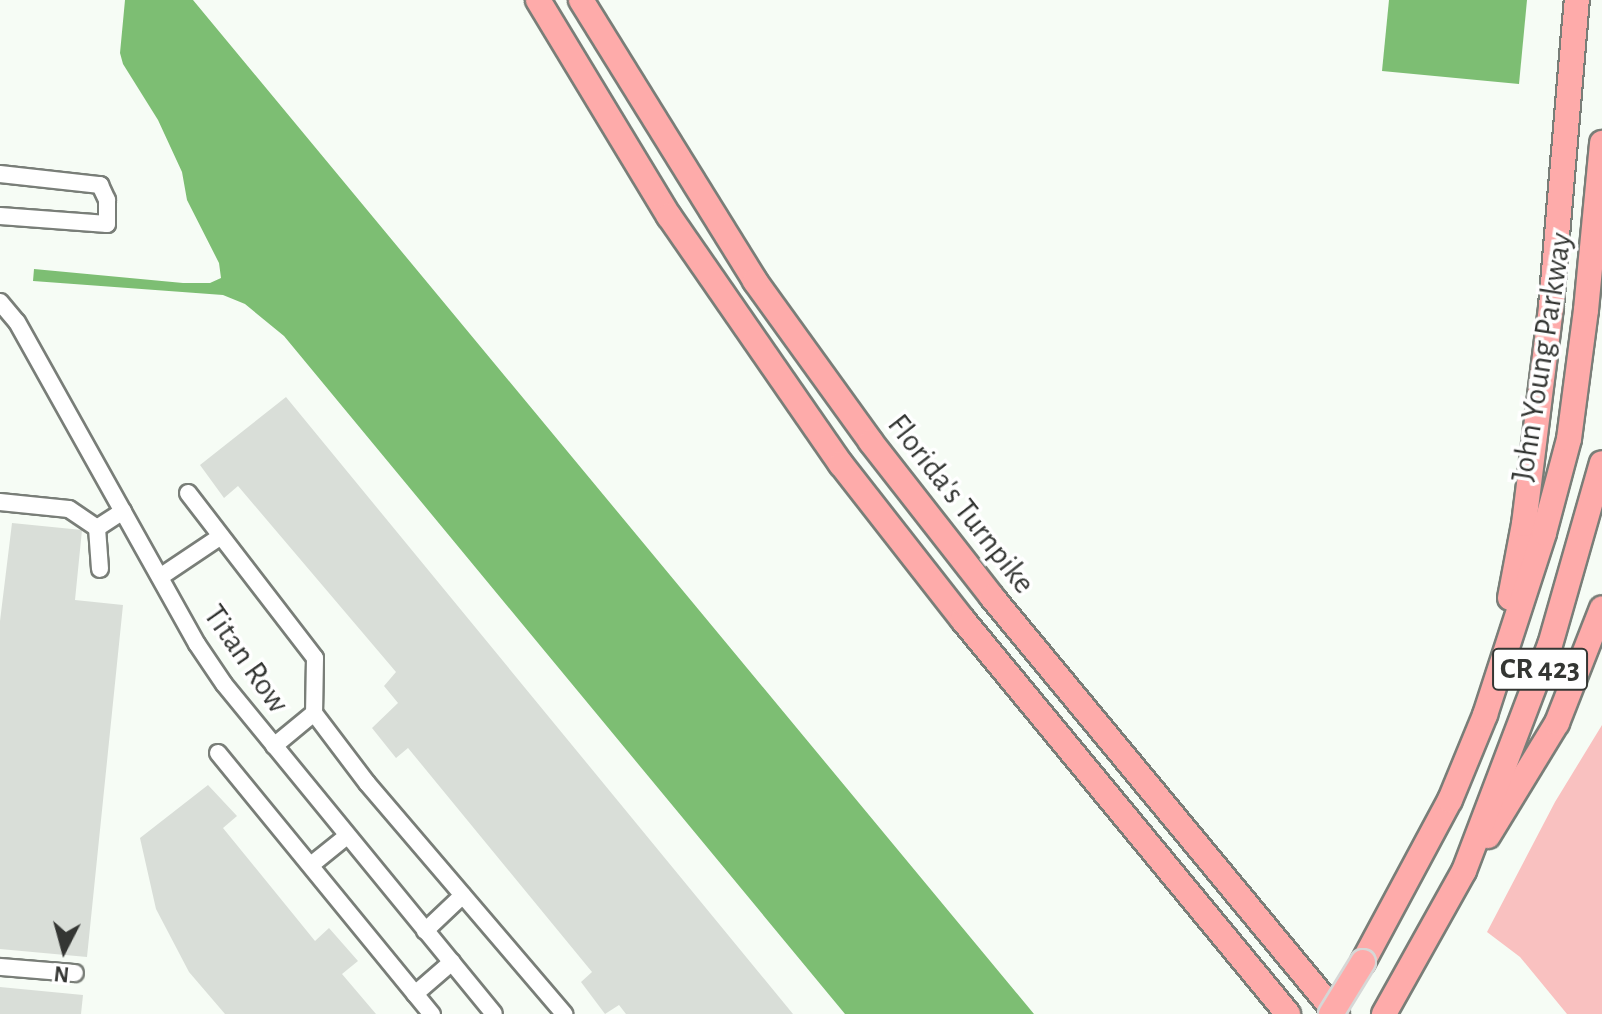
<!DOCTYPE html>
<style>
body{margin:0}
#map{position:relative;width:1602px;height:1014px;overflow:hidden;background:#f6fcf5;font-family:"Alegreya Sans",sans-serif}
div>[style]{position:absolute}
.green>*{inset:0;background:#f9c1c0}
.water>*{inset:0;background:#7dbe73}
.building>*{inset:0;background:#d9ded8}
.roads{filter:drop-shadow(2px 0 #797e78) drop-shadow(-2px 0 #797e78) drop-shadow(0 2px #797e78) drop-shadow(0 -2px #797e78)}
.minor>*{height:16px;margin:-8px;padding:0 8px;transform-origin:8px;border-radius:8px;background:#fff}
.highway>*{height:24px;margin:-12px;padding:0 12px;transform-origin:12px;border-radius:12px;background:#feabaa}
.bridges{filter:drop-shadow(2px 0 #d6d7d6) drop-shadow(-2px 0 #d6d7d6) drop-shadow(0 2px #d6d7d6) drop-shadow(0 -2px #d6d7d6)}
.highway-bridge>*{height:24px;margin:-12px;padding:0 12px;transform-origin:12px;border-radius:12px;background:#feabaa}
span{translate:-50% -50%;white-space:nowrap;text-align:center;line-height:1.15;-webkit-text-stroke:7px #fff;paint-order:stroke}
.shield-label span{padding:2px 6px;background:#fff;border:2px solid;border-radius:6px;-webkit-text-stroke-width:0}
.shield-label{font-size:30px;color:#343633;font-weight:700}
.street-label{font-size:32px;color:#343633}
.north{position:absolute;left:24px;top:910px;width:80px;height:80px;-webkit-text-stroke:6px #fff;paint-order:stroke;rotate:186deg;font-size:22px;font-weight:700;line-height:32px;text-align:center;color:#343633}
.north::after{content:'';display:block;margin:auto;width:28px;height:36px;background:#343633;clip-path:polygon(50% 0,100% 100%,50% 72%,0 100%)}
</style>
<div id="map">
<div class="green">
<div style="clip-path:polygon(1602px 725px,1602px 1014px,1567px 1014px,1520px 957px,1487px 932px,1555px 802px)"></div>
</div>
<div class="water">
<div style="clip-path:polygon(125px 0,193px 0,1034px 1014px,845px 1014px,284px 336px,245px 304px,223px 295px,33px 281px,34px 269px,183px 283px,210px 283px,221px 278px,219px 263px,187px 200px,182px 172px,158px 120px,123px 64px,120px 53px)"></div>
<div style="clip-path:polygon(1389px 0,1527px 0,1519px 84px,1382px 71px)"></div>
</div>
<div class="building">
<div style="clip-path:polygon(286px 397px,793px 1014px,626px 1014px,619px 1005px,605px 1014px,581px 982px,592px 972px,408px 748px,396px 758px,372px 728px,398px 703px,384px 686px,396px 672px,238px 486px,224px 498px,200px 465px)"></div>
<div style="clip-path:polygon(12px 523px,82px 530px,75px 600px,123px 605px,87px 957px,0 949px,0 621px)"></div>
<div style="clip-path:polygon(208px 785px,237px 816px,223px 828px,315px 941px,329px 928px,358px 961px,342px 974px,376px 1014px,225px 1014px,189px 972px,156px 909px,140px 838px)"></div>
<div style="clip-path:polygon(0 987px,83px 995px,81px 1014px,0 1014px)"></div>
</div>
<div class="roads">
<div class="minor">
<div style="left:0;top:174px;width:101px;rotate:6.3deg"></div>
<div style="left:100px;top:185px;width:17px;rotate:65deg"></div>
<div style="left:107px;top:200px;width:24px;rotate:90deg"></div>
<div style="left:107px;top:224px;width:107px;rotate:-175.7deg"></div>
<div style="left:0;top:302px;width:26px;rotate:50deg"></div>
<div style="left:17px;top:322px;width:369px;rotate:60.8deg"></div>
<div style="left:197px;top:644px;width:48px;rotate:56deg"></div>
<div style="left:224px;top:684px;width:426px;rotate:50.7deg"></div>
<div style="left:188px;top:493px;width:208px;rotate:52.4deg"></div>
<div style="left:315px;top:658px;width:55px;rotate:91deg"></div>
<div style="left:0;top:502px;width:69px;rotate:5.8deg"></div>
<div style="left:69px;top:509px;width:34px;rotate:34deg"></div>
<div style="left:97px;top:528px;width:31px;rotate:-33deg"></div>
<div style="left:97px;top:528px;width:41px;rotate:85.8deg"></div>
<div style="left:160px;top:577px;width:73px;rotate:-33.9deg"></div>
<div style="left:274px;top:746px;width:52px;rotate:-39.5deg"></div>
<div style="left:314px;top:713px;width:88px;rotate:52.9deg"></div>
<div style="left:367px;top:783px;width:304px;rotate:49.5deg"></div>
<div style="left:218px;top:753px;width:338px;rotate:50.7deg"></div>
<div style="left:311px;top:865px;width:46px;rotate:-38.9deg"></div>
<div style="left:425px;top:931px;width:52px;rotate:-43.5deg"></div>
<div style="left:0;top:967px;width:75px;rotate:4.6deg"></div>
<div style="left:415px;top:994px;width:49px;rotate:-40.9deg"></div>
</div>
<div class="highway">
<div style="left:538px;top:0;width:253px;rotate:58.8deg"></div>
<div style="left:669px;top:216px;width:302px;rotate:55.3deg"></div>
<div style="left:841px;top:464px;width:198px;rotate:52deg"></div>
<div style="left:963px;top:620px;width:511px;rotate:50.48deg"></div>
<div style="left:581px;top:0;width:331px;rotate:58.2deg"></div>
<div style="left:755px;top:281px;width:198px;rotate:54.2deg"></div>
<div style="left:871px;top:442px;width:197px;rotate:52deg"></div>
<div style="left:992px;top:597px;width:541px;rotate:50.4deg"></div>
<div style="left:1510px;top:598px;width:75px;rotate:-79.3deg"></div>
<div style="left:1524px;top:524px;width:219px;rotate:-82.9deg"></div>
<div style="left:1551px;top:307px;width:308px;rotate:-85.2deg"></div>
<div style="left:1488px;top:836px;width:132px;rotate:-58.6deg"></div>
<div style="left:1557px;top:723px;width:123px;rotate:-68.6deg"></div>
<div style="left:1363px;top:962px;width:184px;rotate:-61.8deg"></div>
<div style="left:1450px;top:800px;width:92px;rotate:-67.6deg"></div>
<div style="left:1485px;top:715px;width:191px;rotate:-72deg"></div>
<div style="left:1544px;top:533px;width:97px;rotate:-75.1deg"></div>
<div style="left:1569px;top:439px;width:130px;rotate:-82.5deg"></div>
<div style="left:1586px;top:310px;width:168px;rotate:-84.5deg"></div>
<div style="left:1384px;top:1014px;width:164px;rotate:-60.8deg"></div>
<div style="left:1464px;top:871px;width:242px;rotate:-69.2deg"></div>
<div style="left:1550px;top:645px;width:189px;rotate:-74.1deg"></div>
</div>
</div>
<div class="bridges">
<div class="highway-bridge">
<div style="left:1331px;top:1014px;width:61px;rotate:-58.4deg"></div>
</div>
</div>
<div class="shield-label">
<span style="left:1540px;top:669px">CR 423</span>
</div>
<div class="street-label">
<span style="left:1542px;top:357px;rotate:-81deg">John Young Parkway</span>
<span style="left:961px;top:504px;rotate:52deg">Florida's Turnpike</span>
<span style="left:246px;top:659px;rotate:55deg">Titan Row</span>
</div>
<div class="north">N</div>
</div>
